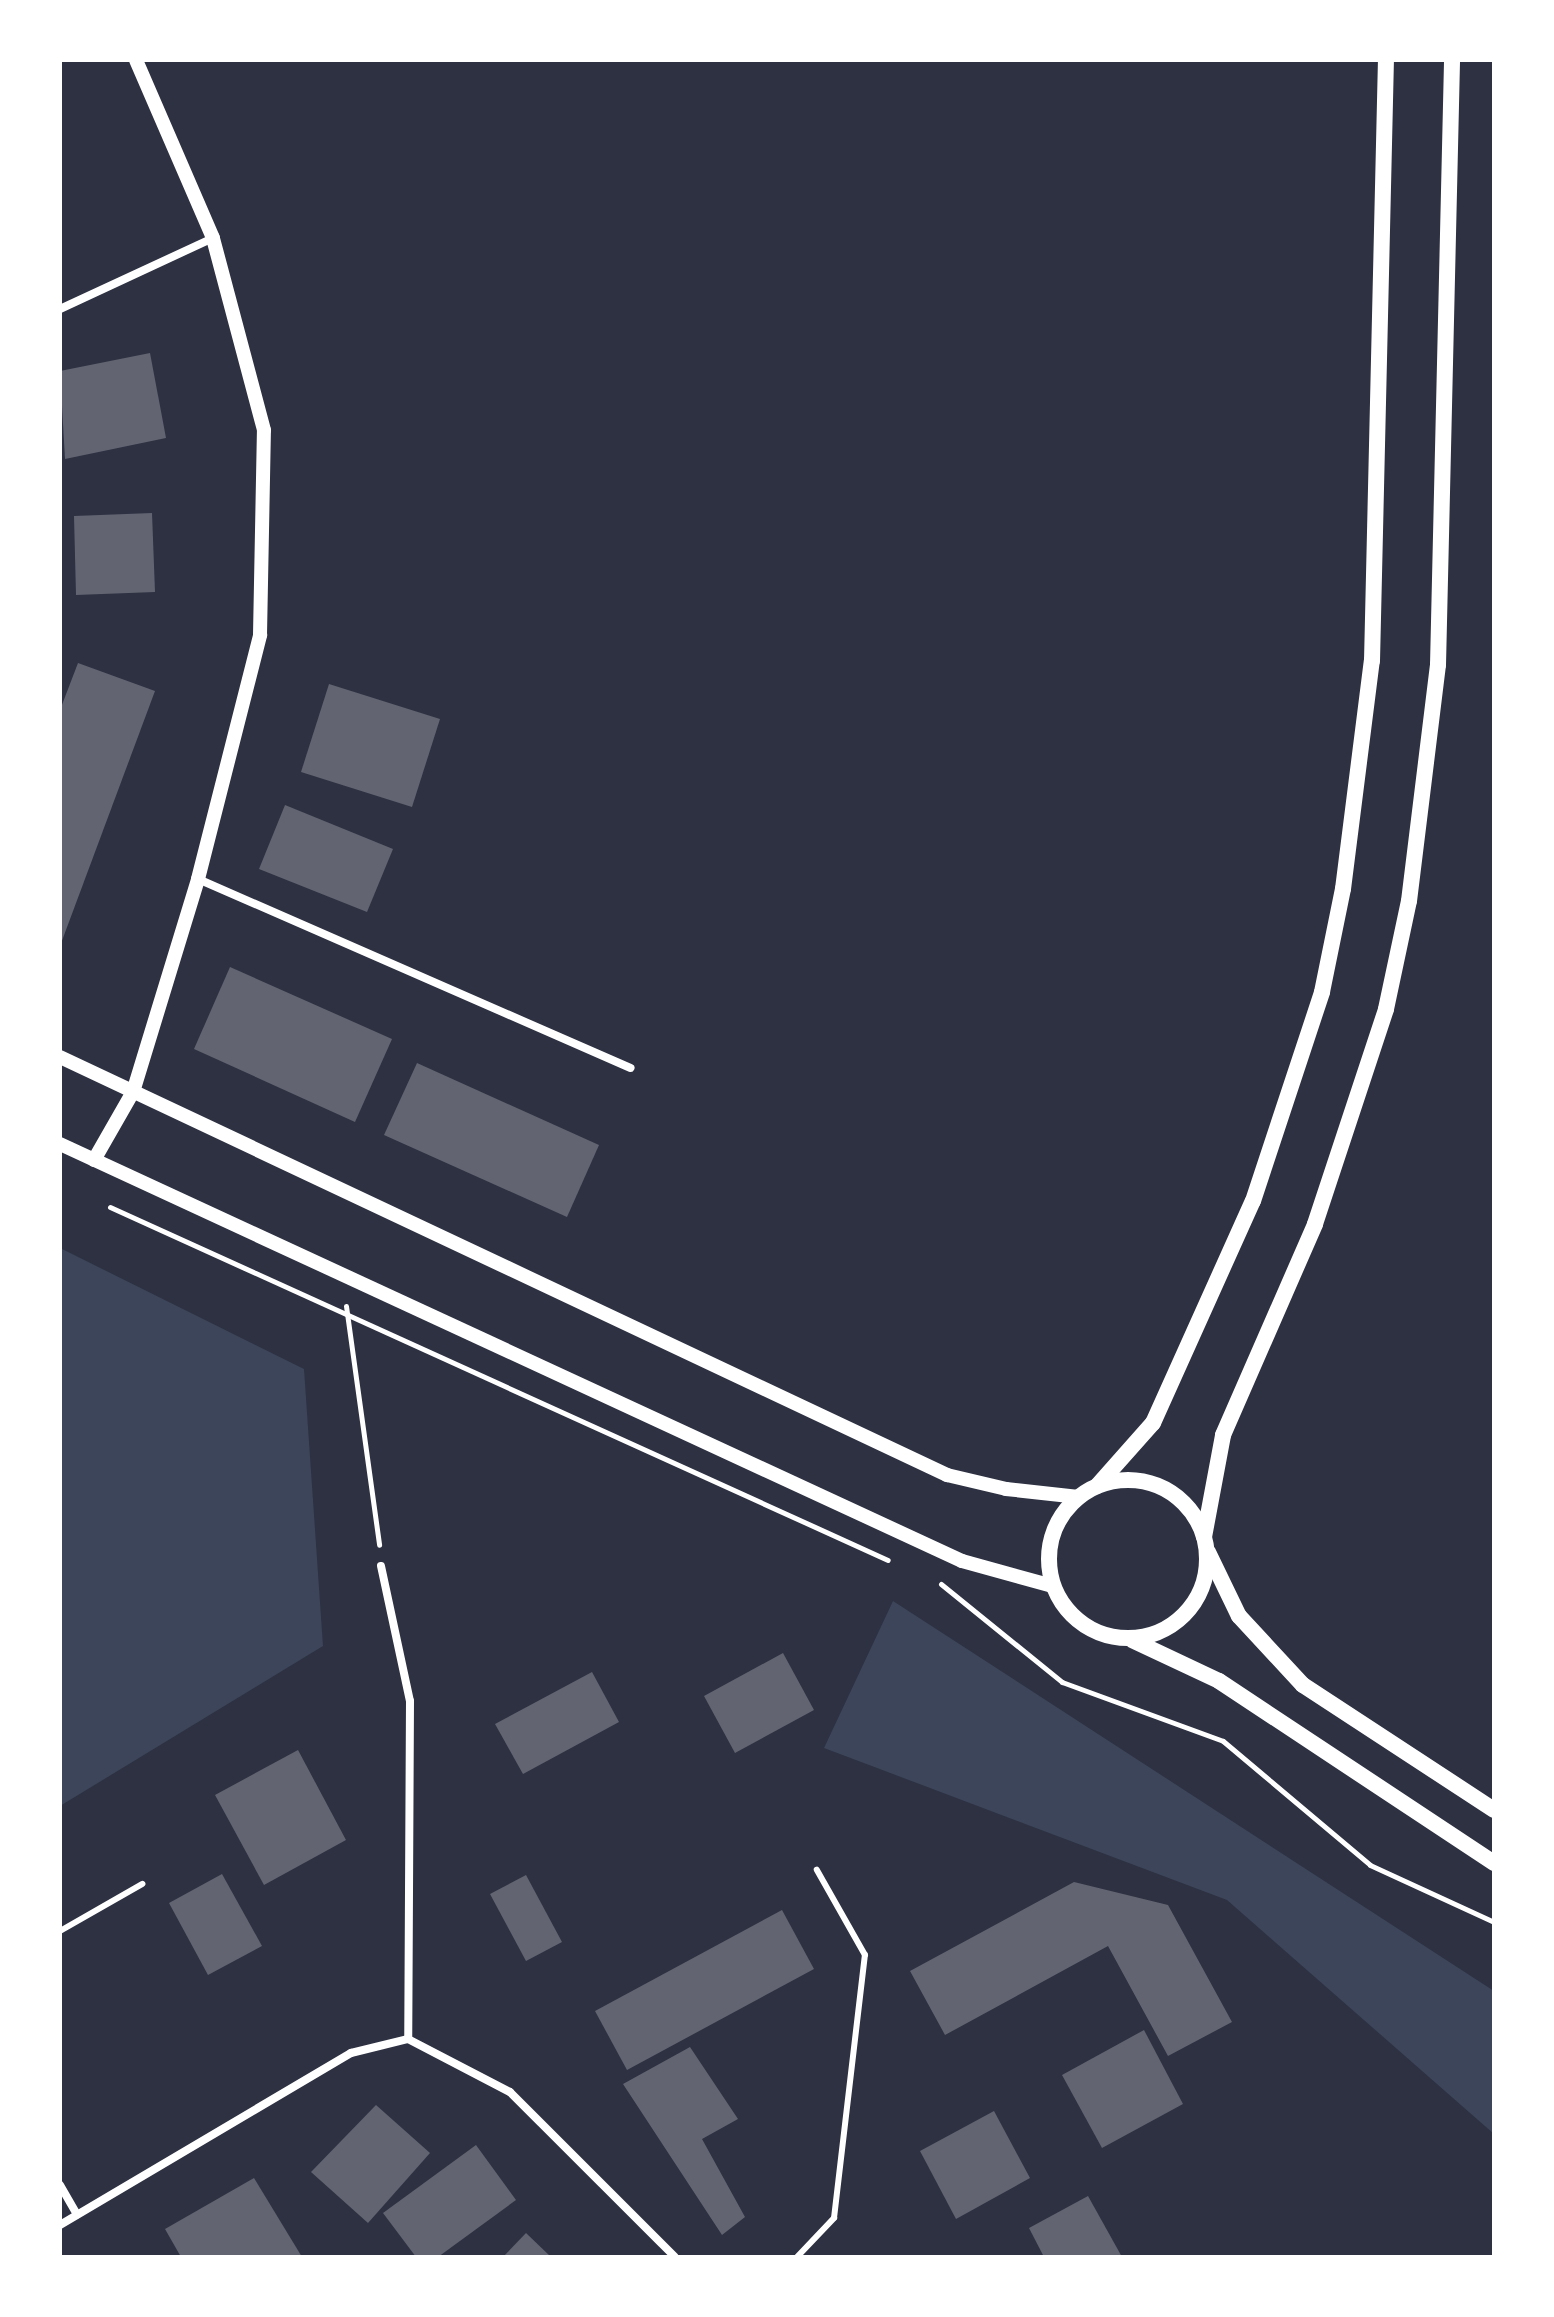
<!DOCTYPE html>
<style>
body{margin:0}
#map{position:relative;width:1554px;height:2317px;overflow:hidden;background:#2d3142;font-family:"Fira Sans",sans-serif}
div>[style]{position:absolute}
.green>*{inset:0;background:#3c4559}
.building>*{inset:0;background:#626471}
.path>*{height:5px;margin:-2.5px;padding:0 2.5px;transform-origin:2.5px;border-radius:2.5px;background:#fff}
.service>*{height:6px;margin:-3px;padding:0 3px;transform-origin:3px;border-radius:3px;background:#fff}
.minor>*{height:8px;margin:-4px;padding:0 4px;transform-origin:4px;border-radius:4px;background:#fff}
.tertiary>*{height:14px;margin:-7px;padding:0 7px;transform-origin:7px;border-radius:7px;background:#fff}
.secondary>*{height:16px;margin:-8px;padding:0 8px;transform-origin:8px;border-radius:8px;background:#fff}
.secondary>.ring{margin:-8px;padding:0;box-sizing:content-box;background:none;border:16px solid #fff;border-radius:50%}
span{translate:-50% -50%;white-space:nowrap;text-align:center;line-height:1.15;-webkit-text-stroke:6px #fff;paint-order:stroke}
.frame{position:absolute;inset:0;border:62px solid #fff;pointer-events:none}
</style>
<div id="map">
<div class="green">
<div style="clip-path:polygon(60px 1248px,304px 1369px,323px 1646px,60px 1806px)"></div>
<div style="clip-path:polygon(893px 1601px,1494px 1991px,1494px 2134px,1227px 1900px,824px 1748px)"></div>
</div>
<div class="building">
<div style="clip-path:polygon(150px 353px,166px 438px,65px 459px,60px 371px)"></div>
<div style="clip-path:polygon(152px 513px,155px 592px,76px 595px,74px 516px)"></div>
<div style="clip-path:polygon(78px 663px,155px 691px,60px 946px,60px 710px)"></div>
<div style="clip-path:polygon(329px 684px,440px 719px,412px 807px,301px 772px)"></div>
<div style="clip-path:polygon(285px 805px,393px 849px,367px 912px,259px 869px)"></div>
<div style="clip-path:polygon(230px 967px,392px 1039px,355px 1122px,194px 1049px)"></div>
<div style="clip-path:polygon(417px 1063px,599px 1145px,567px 1217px,384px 1135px)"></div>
<div style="clip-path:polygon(783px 1653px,814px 1710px,735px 1753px,704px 1696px)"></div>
<div style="clip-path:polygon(592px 1672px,619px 1722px,523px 1774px,495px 1724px)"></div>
<div style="clip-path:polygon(298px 1750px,346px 1840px,264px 1885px,215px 1795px)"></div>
<div style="clip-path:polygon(222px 1874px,262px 1946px,208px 1975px,169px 1903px)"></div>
<div style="clip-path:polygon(526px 1875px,562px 1942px,526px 1961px,490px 1894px)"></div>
<div style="clip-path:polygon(1074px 1882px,1168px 1905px,1232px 2022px,1168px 2056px,1108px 1946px,945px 2035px,910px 1971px)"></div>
<div style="clip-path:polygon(782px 1910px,814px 1969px,627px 2070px,595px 2011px)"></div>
<div style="clip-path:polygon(1144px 2030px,1183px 2104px,1102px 2148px,1062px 2075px)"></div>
<div style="clip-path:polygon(690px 2047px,738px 2119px,702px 2139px,745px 2217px,722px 2235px,623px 2084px)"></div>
<div style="clip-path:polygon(376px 2105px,430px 2153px,368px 2223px,311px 2172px)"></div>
<div style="clip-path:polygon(994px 2111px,1030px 2178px,956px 2219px,920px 2151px)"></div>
<div style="clip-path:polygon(476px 2145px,516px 2200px,438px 2257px,416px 2257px,383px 2213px)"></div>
<div style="clip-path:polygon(254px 2178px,302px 2257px,181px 2257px,165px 2229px)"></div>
<div style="clip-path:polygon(1088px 2196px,1122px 2257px,1044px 2257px,1029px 2228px)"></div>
<div style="clip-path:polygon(526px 2233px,551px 2257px,503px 2257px)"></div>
</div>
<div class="path">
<div style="left:110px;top:1207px;width:854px;rotate:24.41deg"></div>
<div style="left:346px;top:1306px;width:241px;rotate:82.1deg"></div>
<div style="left:941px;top:1584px;width:156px;rotate:39deg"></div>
<div style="left:1062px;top:1682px;width:171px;rotate:20.1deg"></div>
<div style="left:1223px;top:1741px;width:192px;rotate:40.1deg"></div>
<div style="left:1370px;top:1865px;width:136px;rotate:24.7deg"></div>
</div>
<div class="service">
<div style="left:60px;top:1931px;width:95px;rotate:-29.8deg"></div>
<div style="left:797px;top:2257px;width:54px;rotate:-46.5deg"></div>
<div style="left:834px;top:2218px;width:265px;rotate:-83.3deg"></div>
<div style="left:865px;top:1955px;width:98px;rotate:-119.5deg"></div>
</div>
<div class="minor">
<div style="left:60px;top:309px;width:169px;rotate:-24.9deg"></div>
<div style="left:198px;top:879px;width:472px;rotate:23.6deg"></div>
<div style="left:381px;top:1566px;width:138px;rotate:77.9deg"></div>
<div style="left:410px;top:1701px;width:338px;rotate:90.3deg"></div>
<div style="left:60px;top:2185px;width:34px;rotate:60deg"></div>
<div style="left:60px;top:2225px;width:338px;rotate:-30.6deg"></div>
<div style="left:351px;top:2053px;width:59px;rotate:-13.8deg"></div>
<div style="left:408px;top:2039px;width:115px;rotate:27.5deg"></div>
<div style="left:510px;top:2092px;width:233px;rotate:45deg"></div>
</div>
<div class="tertiary">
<div style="left:60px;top:1057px;width:981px;rotate:25.23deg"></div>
<div style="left:947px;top:1475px;width:61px;rotate:13.3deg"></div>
<div style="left:1006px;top:1489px;width:73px;rotate:6.3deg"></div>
<div style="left:60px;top:1144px;width:994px;rotate:24.81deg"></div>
<div style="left:962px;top:1561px;width:93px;rotate:15.5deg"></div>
<div style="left:94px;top:1160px;width:78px;rotate:-60.2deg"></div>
<div style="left:133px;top:1092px;width:223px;rotate:-73deg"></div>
<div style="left:198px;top:879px;width:252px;rotate:-75.7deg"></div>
<div style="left:260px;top:635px;width:205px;rotate:-88.9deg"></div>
<div style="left:264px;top:430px;width:199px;rotate:-104.9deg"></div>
<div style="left:213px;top:238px;width:194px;rotate:-113.4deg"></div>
</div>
<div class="secondary">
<div class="ring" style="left:1049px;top:1480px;width:142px;height:142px"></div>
<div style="left:1097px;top:1486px;width:84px;rotate:-48.4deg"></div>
<div style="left:1153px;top:1423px;width:243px;rotate:-65.8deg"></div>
<div style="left:1253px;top:1201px;width:220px;rotate:-71.7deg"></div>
<div style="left:1322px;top:992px;width:105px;rotate:-78.5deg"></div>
<div style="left:1343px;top:889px;width:230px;rotate:-82.8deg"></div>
<div style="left:1372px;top:661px;width:601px;rotate:-88.67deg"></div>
<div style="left:1204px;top:1537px;width:104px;rotate:-79.4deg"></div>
<div style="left:1223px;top:1435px;width:230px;rotate:-66.4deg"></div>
<div style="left:1315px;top:1224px;width:226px;rotate:-71.7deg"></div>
<div style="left:1386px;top:1009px;width:110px;rotate:-78deg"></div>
<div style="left:1409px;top:901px;width:238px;rotate:-83deg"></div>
<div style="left:1438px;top:665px;width:605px;rotate:-88.67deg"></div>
<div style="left:1208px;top:1552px;width:71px;rotate:64.2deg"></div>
<div style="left:1239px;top:1616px;width:94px;rotate:47.2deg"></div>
<div style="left:1303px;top:1685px;width:228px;rotate:33.2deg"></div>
<div style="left:1132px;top:1640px;width:96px;rotate:25.2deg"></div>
<div style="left:1219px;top:1681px;width:330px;rotate:33.5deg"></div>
</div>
<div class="frame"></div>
</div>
